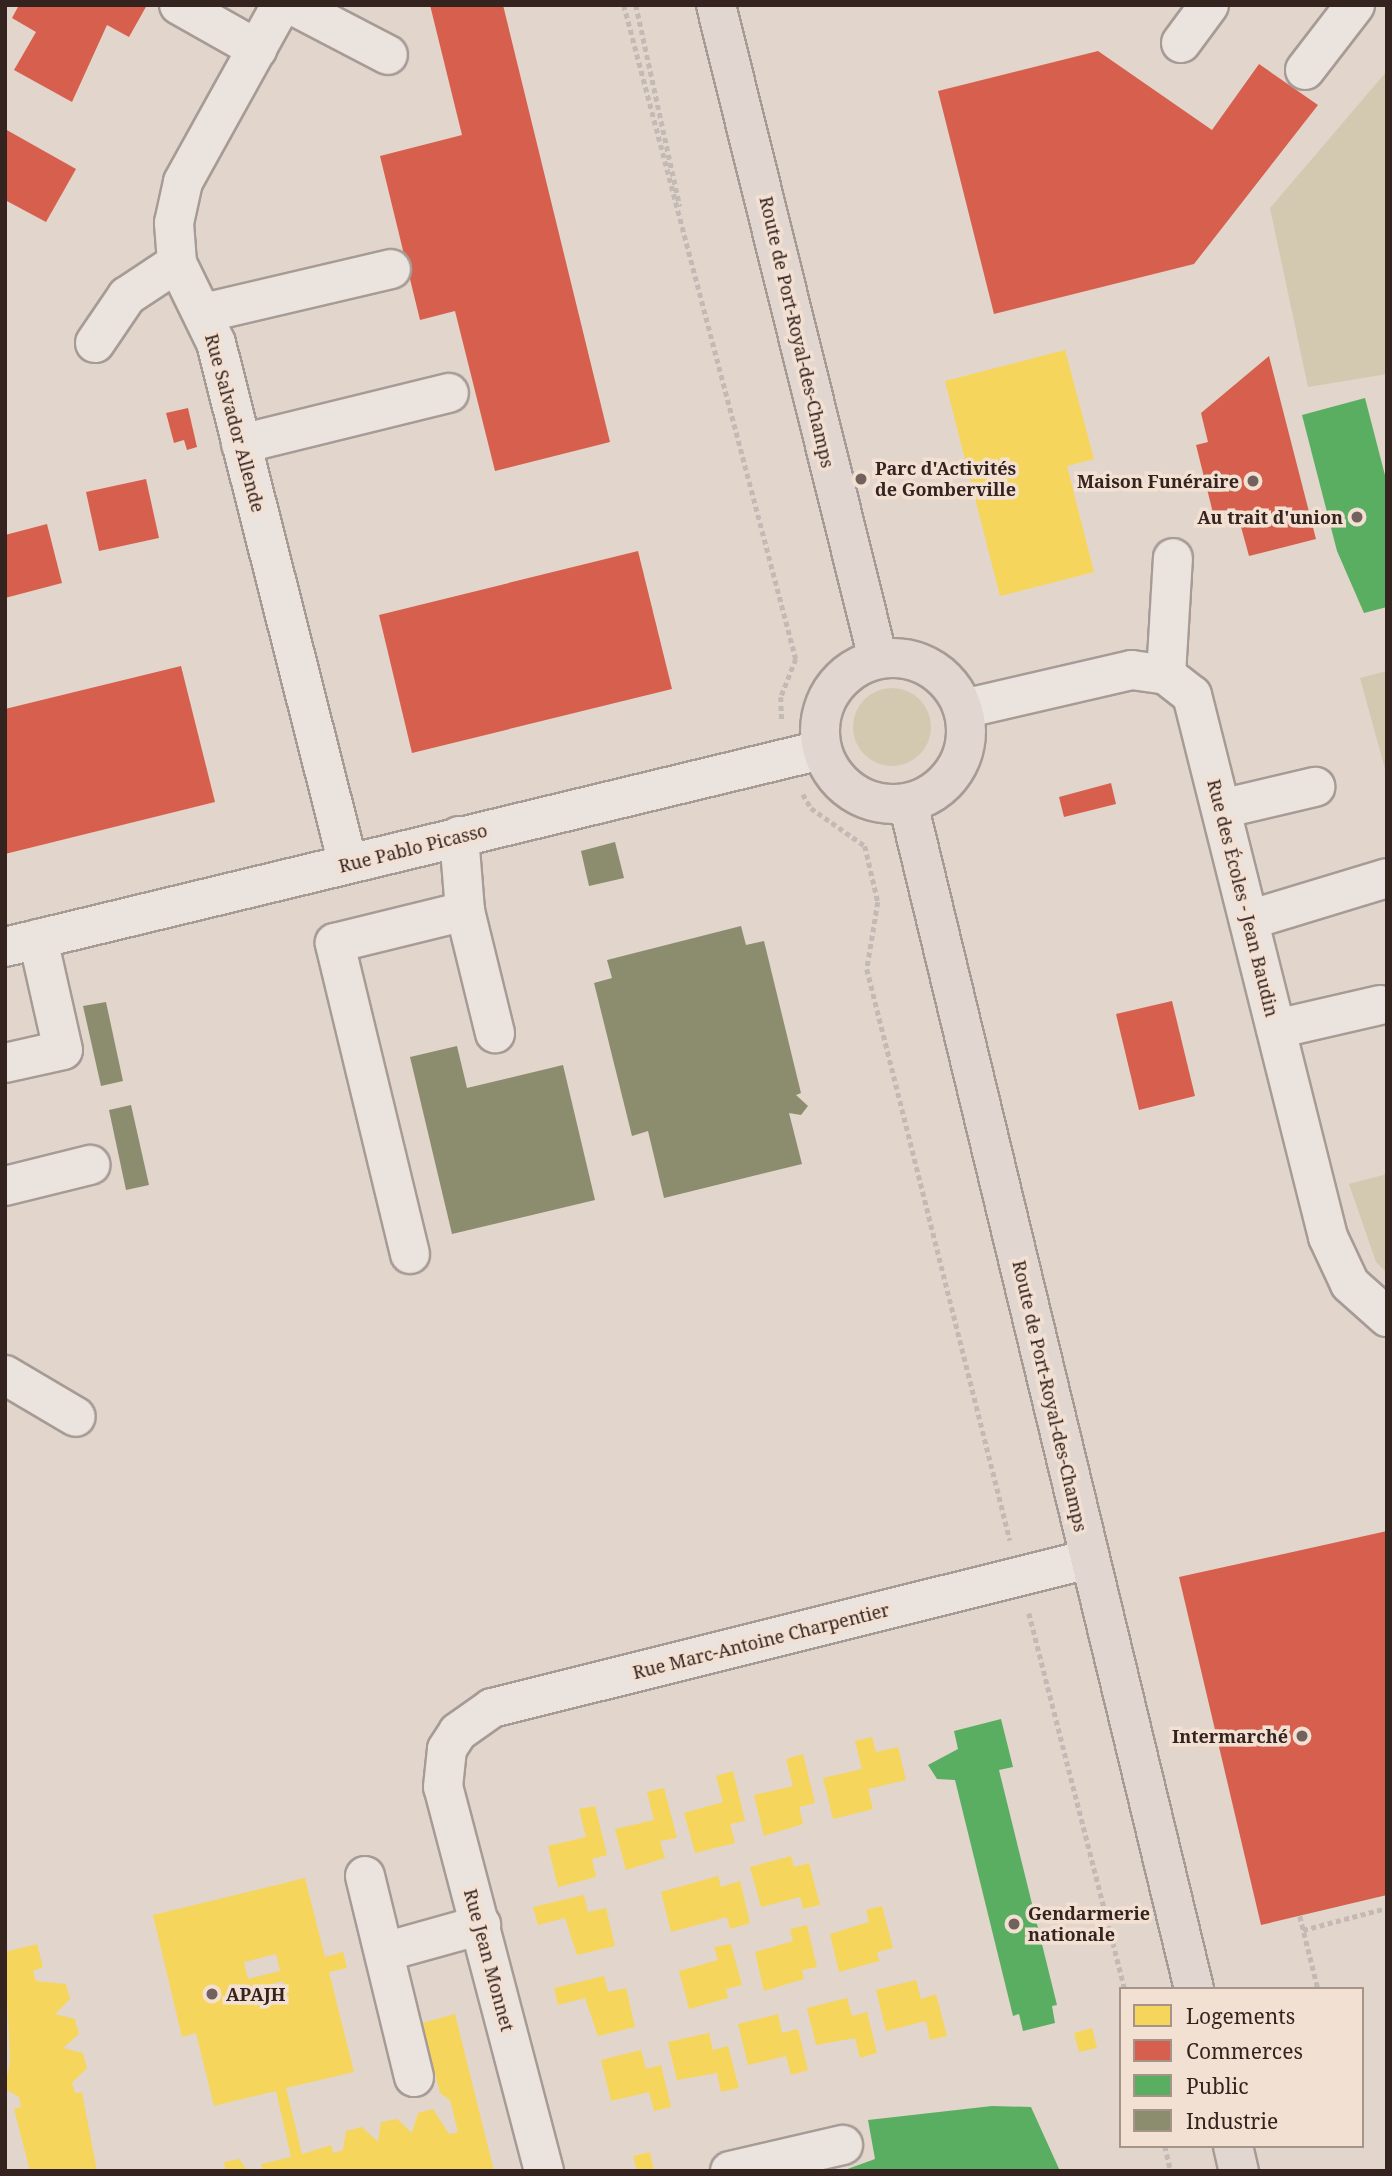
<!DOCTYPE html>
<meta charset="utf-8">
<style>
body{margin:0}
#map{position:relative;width:1392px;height:2176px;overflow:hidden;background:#e2d5cc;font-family:"Noto Serif",serif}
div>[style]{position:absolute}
.green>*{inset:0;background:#d3c8b0}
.round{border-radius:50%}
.homes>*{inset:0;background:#f6d55c}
.shops>*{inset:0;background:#d6604d}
.public>*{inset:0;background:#5aae61}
.industry>*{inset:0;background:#8c8c6e}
.path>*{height:4.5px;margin-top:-2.25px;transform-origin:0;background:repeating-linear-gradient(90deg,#c3bab5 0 5px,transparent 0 8.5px)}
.roads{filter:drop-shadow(2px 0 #a79b96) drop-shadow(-2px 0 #a79b96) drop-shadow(0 2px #a79b96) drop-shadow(0 -2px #a79b96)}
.minor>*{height:38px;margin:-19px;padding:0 19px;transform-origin:19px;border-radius:19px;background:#eae3de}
.major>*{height:38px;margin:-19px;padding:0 19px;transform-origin:19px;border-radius:19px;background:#e1d7d0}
.major>.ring{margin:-19px;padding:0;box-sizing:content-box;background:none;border:38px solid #e1d7d0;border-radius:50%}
.dots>*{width:19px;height:19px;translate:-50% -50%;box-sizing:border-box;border:4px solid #f2e0d3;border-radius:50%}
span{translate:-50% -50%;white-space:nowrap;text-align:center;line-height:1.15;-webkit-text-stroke:7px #f2e0d3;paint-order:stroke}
.street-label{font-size:18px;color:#35231f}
.poi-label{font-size:18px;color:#35231f;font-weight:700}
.left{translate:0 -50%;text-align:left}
.right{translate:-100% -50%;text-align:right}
.frame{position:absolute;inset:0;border:7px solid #35231f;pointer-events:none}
.legend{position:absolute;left:1119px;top:1987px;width:245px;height:161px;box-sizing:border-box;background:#f2e0d3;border:2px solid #a6948b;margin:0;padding:9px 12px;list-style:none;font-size:21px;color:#35231f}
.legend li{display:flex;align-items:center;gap:14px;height:35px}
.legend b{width:35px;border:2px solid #a6948b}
</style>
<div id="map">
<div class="green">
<div style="clip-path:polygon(1387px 71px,1387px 374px,1308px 387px,1270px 208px)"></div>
<div style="clip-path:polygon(1387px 671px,1387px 776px,1360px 678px)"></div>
<div class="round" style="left:853px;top:688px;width:78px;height:78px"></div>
<div style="clip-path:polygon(1387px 1174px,1387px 1273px,1376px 1262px,1349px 1184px)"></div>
</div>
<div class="homes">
<div style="clip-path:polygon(1065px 350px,1094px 459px,1067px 466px,1094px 572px,1000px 596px,945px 381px)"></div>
<div style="clip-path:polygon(872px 1737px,876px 1752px,898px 1747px,906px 1780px,868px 1789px,873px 1809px,833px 1819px,823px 1778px,862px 1769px,855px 1741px)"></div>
<div style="clip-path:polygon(803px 1754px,815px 1803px,799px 1807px,803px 1824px,764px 1836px,754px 1795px,793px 1786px,786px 1759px)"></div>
<div style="clip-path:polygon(733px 1771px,745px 1821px,730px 1824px,735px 1843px,695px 1853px,684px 1813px,723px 1802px,716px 1776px)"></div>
<div style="clip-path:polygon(664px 1788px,677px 1838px,660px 1841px,665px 1858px,626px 1870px,615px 1829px,654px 1820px,647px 1792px)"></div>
<div style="clip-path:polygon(595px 1806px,607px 1855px,592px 1859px,596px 1877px,558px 1887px,548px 1846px,586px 1837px,579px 1809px)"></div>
<div style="clip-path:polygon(791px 1856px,794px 1867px,809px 1863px,820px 1905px,803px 1909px,800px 1897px,761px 1907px,750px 1867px)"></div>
<div style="clip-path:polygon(718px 1876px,721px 1887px,740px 1881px,750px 1923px,730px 1929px,727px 1917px,671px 1932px,661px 1892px)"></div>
<div style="clip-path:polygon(evenodd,305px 1878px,325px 1957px,343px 1952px,347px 1968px,329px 1972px,354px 2072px,286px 2088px,302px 2154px,331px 2145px,333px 2153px,343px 2150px,346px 2131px,362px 2127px,378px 2142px,381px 2122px,397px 2119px,412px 2133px,418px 2113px,433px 2109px,449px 2134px,458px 2132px,450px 2100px,440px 2093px,422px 2023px,455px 2014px,494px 2171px,263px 2171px,261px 2164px,291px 2157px,276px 2091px,214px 2106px,196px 2033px,182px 2037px,153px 1915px,305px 1878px,276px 1954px,280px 1971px,248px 1979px,244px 1962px,276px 1954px,305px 1878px,283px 1981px,287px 1999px,255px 2006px,250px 1990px,283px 1981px)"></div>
<div style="clip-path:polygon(584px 1895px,588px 1912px,606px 1908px,615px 1946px,577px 1955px,565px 1918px,538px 1925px,533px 1907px)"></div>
<div style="clip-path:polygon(882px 1906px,893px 1948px,877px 1952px,879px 1961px,839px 1972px,830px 1934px,869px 1922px,866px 1910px)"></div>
<div style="clip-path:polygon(807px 1925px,817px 1967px,802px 1970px,804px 1979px,764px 1991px,755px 1952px,793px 1941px,790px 1929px)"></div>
<div style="clip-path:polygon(37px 1944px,43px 1967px,33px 1971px,36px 1981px,66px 1984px,70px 1999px,55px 2014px,75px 2019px,79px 2034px,63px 2048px,83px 2053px,87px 2068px,72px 2083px,75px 2093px,82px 2092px,97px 2171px,30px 2171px,14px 2109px,21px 2107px,19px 2097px,5px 2089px,10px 2061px,5px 1952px)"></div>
<div style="clip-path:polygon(731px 1944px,742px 1985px,726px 1989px,728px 1998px,689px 2009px,679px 1971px,718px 1960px,714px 1947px)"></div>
<div style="clip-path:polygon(604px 1976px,608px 1992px,626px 1988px,635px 2027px,598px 2036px,585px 1998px,558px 2005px,554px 1988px)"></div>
<div style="clip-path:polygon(916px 1980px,921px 1999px,936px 1994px,947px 2036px,930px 2040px,926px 2021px,886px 2031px,876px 1990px)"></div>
<div style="clip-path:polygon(847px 1998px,852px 2016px,867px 2012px,877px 2053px,860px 2058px,855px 2038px,816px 2045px,807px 2008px)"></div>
<div style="clip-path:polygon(778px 2014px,782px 2033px,798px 2029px,808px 2070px,791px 2075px,786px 2056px,748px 2065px,738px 2024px)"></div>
<div style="clip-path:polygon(1092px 2028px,1097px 2048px,1079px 2052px,1074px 2033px)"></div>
<div style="clip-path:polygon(709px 2033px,713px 2050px,728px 2046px,739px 2088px,721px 2092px,717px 2073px,677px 2080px,668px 2042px)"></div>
<div style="clip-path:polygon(641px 2050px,646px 2069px,661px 2065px,671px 2107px,654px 2111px,649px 2092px,611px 2101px,601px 2060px)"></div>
<div style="clip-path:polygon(650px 2152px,654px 2171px,637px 2171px,633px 2156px)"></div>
<div style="clip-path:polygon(239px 2159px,248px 2171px,226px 2171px,224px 2162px)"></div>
</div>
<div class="shops">
<div style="clip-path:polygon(19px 5px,147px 5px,129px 37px,107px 25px,72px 102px,14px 70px,36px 32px,12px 18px)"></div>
<div style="clip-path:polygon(430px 5px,503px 5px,610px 442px,495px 471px,455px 311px,420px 320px,380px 156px,462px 135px)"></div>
<div style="clip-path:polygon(1098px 51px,1212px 130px,1259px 64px,1318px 105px,1194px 264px,994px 314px,938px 91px)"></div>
<div style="clip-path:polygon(5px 129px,76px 169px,46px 222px,5px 200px)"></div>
<div style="clip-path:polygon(1269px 356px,1316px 539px,1249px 556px,1238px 516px,1215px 521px,1196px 445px,1208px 442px,1201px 413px)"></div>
<div style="clip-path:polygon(188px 408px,197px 447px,187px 450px,184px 440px,174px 443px,166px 413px)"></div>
<div style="clip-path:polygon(146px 479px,159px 538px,99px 551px,86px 492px)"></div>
<div style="clip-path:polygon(47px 524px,62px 583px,5px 598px,5px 535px)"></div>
<div style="clip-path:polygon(638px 551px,672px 689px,412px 753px,379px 615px)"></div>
<div style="clip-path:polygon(181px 666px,215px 802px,5px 854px,5px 709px)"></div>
<div style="clip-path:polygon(1111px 783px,1116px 804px,1064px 817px,1059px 797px)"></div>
<div style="clip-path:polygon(1172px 1001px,1195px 1096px,1139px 1110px,1116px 1014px)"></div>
<div style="clip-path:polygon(1387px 1531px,1387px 1895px,1261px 1925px,1179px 1577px)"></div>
</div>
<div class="public">
<div style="clip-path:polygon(1365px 398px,1387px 483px,1387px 607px,1364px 613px,1337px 551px,1302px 415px)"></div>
<div style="clip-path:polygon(1001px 1719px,1013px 1767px,999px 1770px,1057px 2005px,1052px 2006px,1055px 2023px,1023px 2031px,1019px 2014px,1013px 2016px,955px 1780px,937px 1779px,928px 1765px,958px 1749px,954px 1731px)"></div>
<div style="clip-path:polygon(992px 2106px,1031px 2107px,1060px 2171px,842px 2171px,875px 2159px,868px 2120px)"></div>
</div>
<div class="industry">
<div style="clip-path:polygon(615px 842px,624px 878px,589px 886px,581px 851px)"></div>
<div style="clip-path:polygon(741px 926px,746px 945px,764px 941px,801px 1093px,796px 1095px,808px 1106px,801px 1115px,789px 1113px,802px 1164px,664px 1198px,648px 1131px,632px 1136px,594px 983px,612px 978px,607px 960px)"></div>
<div style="clip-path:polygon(106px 1002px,123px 1081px,101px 1086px,83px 1006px)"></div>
<div style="clip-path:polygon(457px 1046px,467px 1088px,563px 1065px,595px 1200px,452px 1234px,410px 1057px)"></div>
<div style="clip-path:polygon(131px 1105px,149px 1185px,126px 1190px,109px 1110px)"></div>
</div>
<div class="path">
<div style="left:624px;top:5px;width:676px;rotate:75.27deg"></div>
<div style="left:796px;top:659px;width:41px;rotate:111.5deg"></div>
<div style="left:781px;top:697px;width:24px;rotate:88deg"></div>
<div style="left:636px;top:5px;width:206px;rotate:77.7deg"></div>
<div style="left:803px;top:794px;width:16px;rotate:60deg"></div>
<div style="left:811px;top:808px;width:66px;rotate:35.1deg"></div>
<div style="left:865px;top:846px;width:57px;rotate:76.9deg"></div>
<div style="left:878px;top:902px;width:68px;rotate:99.3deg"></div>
<div style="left:867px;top:969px;width:589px;rotate:75.94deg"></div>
<div style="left:1029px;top:1613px;width:388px;rotate:75.7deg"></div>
<div style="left:1300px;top:1916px;width:75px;rotate:76.1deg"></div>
<div style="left:1303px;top:1930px;width:87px;rotate:-14.7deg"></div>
<div style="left:1165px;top:2146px;width:26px;rotate:77deg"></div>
</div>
<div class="roads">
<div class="minor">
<div style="left:179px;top:5px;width:90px;rotate:29.4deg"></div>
<div style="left:281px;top:5px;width:202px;rotate:119deg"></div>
<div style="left:183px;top:182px;width:42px;rotate:102.4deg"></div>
<div style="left:174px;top:223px;width:40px;rotate:85.7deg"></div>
<div style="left:177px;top:263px;width:89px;rotate:64deg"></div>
<div style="left:216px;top:343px;width:537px;rotate:75.78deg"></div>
<div style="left:292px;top:5px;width:108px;rotate:27.5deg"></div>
<div style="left:1181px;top:43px;width:47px;rotate:-53.6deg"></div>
<div style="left:1305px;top:70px;width:82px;rotate:-52.4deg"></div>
<div style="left:204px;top:313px;width:192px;rotate:-13.2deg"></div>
<div style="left:95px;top:343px;width:57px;rotate:-55.8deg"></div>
<div style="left:127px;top:296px;width:60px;rotate:-33.4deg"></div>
<div style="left:241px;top:444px;width:214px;rotate:-13.8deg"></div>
<div style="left:1166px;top:675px;width:117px;rotate:-86.6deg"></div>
<div style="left:963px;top:709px;width:173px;rotate:-13deg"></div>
<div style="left:1132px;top:670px;width:34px;rotate:8deg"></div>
<div style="left:1166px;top:675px;width:33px;rotate:38deg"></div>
<div style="left:1192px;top:695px;width:559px;rotate:75.91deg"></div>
<div style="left:1328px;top:1237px;width:52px;rotate:64.9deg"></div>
<div style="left:1350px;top:1284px;width:50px;rotate:41.7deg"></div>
<div style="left:1221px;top:809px;width:97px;rotate:-13.2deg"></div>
<div style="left:459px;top:836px;width:75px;rotate:85.4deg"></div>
<div style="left:465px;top:911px;width:126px;rotate:76.2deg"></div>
<div style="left:1249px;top:920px;width:144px;rotate:-16.9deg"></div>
<div style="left:5px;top:947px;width:839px;rotate:-13.57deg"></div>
<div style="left:1276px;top:1029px;width:107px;rotate:-13deg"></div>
<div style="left:5px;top:1063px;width:59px;rotate:-12.6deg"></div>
<div style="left:63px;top:1050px;width:114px;rotate:-102.7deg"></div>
<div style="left:5px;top:1186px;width:88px;rotate:-13.9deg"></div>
<div style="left:410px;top:1254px;width:320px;rotate:-103.6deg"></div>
<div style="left:335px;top:943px;width:134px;rotate:-13.8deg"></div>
<div style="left:5px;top:1375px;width:82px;rotate:30.6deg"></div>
<div style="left:365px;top:1876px;width:207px;rotate:76.3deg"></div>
<div style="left:384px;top:1952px;width:101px;rotate:-15.6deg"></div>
<div style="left:544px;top:2171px;width:397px;rotate:-104.7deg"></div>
<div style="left:443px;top:1787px;width:38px;rotate:-84deg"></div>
<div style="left:447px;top:1749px;width:20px;rotate:-57deg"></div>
<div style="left:458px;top:1732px;width:42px;rotate:-35.2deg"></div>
<div style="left:492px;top:1708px;width:615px;rotate:-14.01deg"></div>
<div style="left:730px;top:2171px;width:116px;rotate:-13deg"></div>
</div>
<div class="major">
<div style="left:716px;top:5px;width:674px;rotate:76.09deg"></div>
<div class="ring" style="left:820px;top:658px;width:108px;height:108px"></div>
<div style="left:908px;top:803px;width:1220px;rotate:76.44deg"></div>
<div style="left:1233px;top:2146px;width:26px;rotate:77deg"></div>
</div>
</div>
<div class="dots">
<div style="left:861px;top:479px;background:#72615c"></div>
<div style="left:1253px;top:481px;background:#72615c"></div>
<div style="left:1357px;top:517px;background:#72615c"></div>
<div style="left:1302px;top:1736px;background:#72615c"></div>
<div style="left:1014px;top:1924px;background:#72615c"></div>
<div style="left:212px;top:1994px;background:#72615c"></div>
</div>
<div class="street-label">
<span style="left:797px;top:332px;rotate:77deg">Route de Port-Royal-des-Champs</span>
<span style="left:235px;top:423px;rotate:75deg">Rue Salvador Allende</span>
<span style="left:413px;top:848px;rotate:-14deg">Rue Pablo Picasso</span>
<span style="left:1243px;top:898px;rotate:76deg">Rue des Écoles - Jean Baudin</span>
<span style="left:1050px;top:1396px;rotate:77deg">Route de Port-Royal-des-Champs</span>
<span style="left:761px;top:1641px;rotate:-14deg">Rue Marc-Antoine Charpentier</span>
<span style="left:489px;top:1960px;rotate:75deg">Rue Jean Monnet</span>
</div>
<div class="poi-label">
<span class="left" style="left:875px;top:479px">Parc d'Activités<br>de Gomberville</span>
<span class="right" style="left:1239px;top:481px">Maison Funéraire</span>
<span class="right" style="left:1343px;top:517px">Au trait d'union</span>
<span class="right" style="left:1288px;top:1736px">Intermarché</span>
<span class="left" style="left:1028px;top:1924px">Gendarmerie<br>nationale</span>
<span class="left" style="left:226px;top:1994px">APAJH</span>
</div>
<div class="frame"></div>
<ul class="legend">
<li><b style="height:19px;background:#f6d55c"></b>Logements</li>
<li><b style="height:19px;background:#d6604d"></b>Commerces</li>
<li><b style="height:19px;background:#5aae61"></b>Public</li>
<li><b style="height:19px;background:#8c8c6e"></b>Industrie</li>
</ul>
</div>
